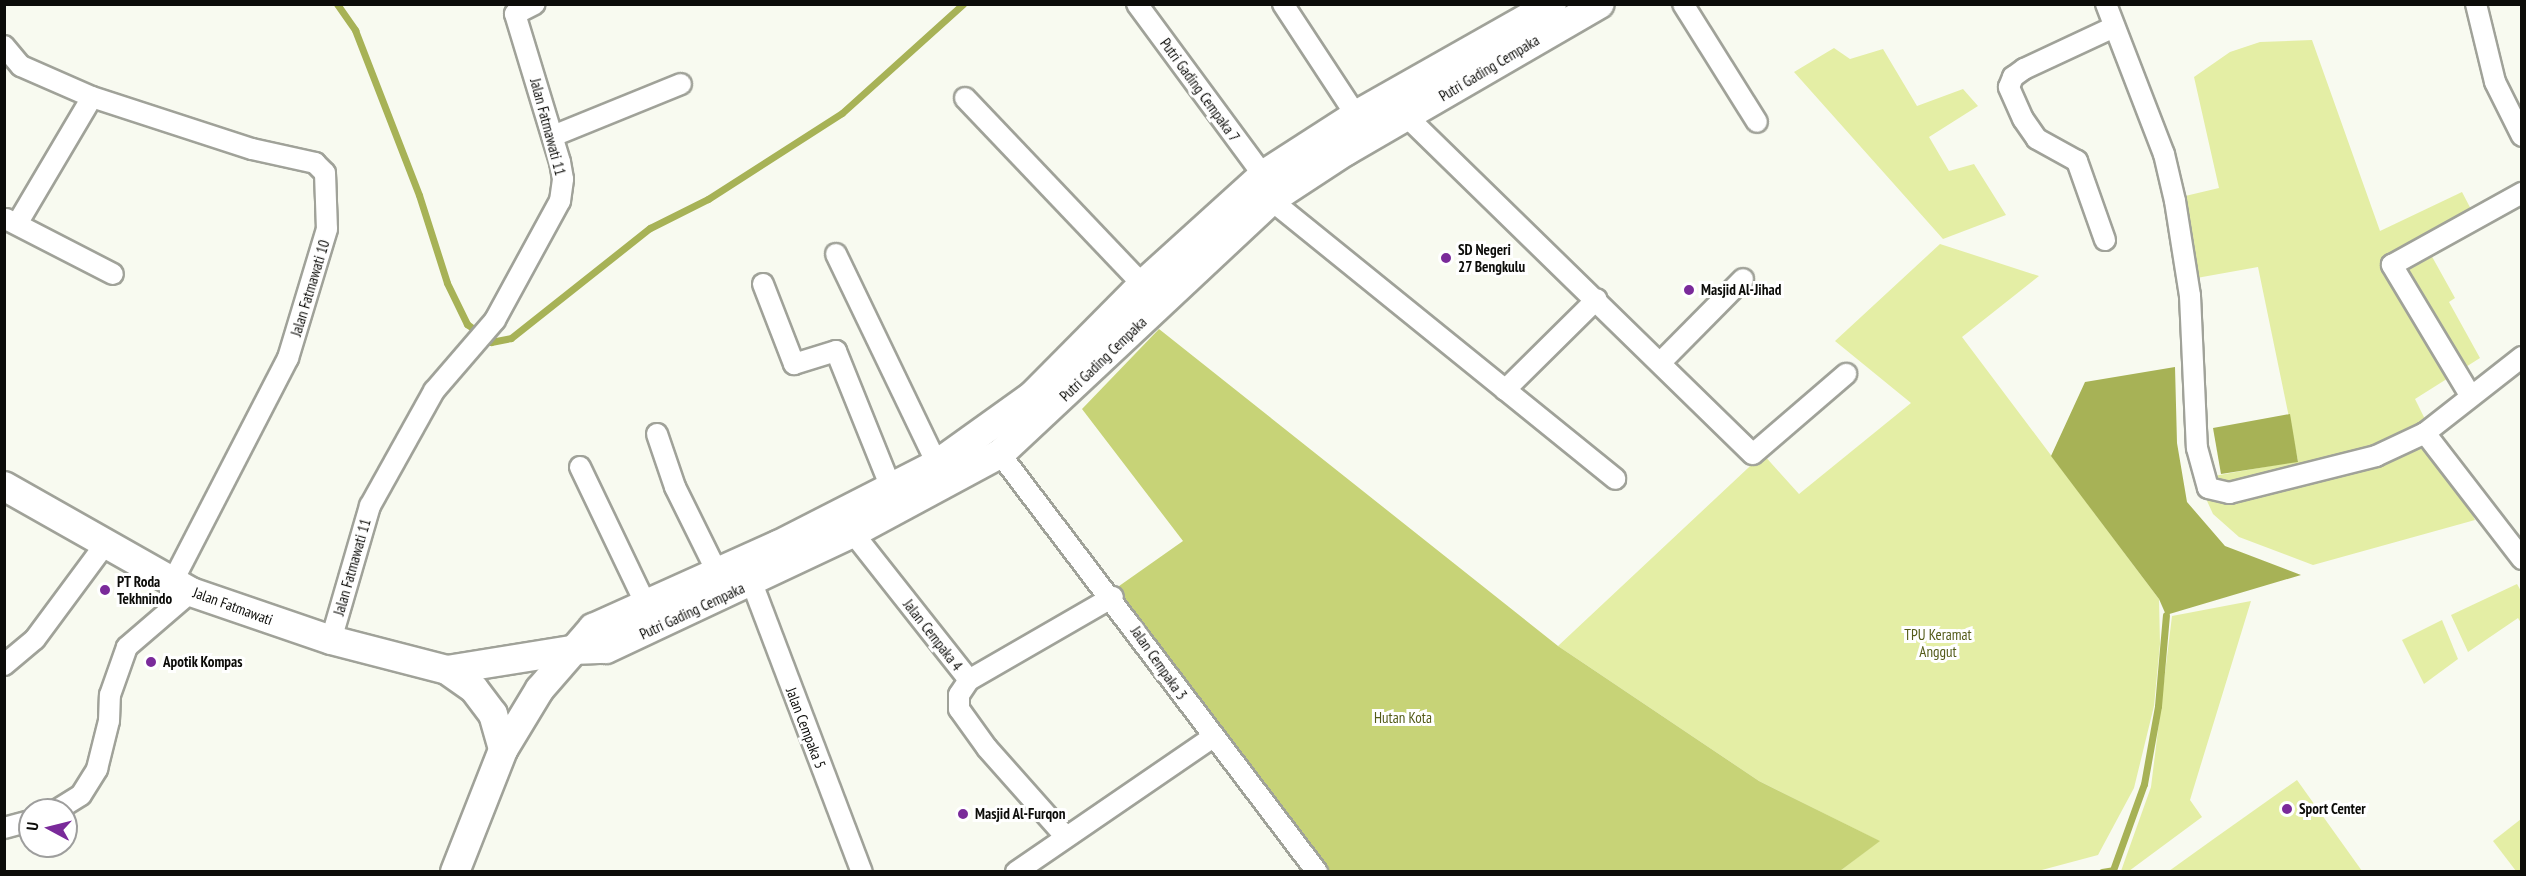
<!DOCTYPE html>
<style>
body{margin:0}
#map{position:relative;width:2526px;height:876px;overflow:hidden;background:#f8faf0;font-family:"PT Sans Narrow",sans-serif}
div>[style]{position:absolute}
.green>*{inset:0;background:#e4eea5}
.forest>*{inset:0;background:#c7d377}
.water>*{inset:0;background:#a7b256}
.stream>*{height:7px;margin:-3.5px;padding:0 3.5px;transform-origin:3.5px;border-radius:3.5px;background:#a7b256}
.roads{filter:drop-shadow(2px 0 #a0a299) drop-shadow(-2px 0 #a0a299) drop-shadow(0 2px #a0a299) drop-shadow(0 -2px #a0a299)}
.street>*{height:20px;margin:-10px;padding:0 10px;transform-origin:10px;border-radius:10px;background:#fff}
.secondary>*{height:28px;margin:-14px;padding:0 14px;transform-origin:14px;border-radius:14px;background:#fff}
.dots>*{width:16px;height:16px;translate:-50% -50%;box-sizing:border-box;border:3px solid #fff;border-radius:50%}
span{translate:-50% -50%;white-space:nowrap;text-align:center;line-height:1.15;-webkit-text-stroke:6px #fff;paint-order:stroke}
.street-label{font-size:15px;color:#0c0c09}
.poi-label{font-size:15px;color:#0c0c09;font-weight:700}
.left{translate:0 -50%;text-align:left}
.park-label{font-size:15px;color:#545b19}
.frame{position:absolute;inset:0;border:6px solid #0c0c09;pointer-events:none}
.north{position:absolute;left:18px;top:798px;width:60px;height:60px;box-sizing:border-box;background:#fff;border:2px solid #9e9e9d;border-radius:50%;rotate:277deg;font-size:16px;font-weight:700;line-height:24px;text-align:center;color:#0c0c09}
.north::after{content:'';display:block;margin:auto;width:21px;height:27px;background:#7a2a9a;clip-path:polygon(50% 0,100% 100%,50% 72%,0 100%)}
</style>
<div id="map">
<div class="green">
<div style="clip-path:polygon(2312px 40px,2380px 231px,2462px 192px,2474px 215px,2425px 244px,2455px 298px,2449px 302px,2480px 358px,2415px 399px,2475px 520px,2313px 565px,2239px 537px,2213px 514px,2197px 479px,2298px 461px,2258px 267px,2191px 279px,2181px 197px,2219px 188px,2194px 77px,2230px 52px,2260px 42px)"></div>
<div style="clip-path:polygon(1834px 48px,1850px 59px,1883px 49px,1917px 106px,1963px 89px,1978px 106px,1929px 137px,1949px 171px,1974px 164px,2006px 215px,1943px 239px,1794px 72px)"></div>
<div style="clip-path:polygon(1940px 244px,2039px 276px,1962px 337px,2159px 599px,2160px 644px,2154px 706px,2134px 788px,2098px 855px,2038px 871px,1840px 871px,1879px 841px,1759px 781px,1558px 646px,1763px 454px,1799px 494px,1911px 403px,1835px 341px)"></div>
<div style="clip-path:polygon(2517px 584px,2521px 591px,2521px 623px,2518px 618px,2468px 652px,2451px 615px)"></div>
<div style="clip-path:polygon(2251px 601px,2190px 800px,2202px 817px,2129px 871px,2121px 871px,2151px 787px,2172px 616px)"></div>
<div style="clip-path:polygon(2442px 620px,2458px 659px,2424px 684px,2402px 640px)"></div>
<div style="clip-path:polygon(2297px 780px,2362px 871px,2169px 871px,2215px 838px)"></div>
<div style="clip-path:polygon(2521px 819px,2521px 871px,2516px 871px,2493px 841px)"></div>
</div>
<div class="forest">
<div style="clip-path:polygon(1159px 329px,1558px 646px,1759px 781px,1880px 841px,1840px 871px,1327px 871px,1112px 591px,1183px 541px,1082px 409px)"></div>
</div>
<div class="water">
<div style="clip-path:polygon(2175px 367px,2177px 443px,2187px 502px,2225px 546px,2301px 575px,2166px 615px,2159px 599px,2051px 456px,2085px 382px)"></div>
<div style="clip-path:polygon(2290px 414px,2298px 462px,2221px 474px,2213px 428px)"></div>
</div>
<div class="stream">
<div style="left:337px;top:4px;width:32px;rotate:55deg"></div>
<div style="left:355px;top:30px;width:177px;rotate:68.8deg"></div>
<div style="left:419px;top:195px;width:92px;rotate:72.3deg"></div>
<div style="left:447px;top:283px;width:46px;rotate:64deg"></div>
<div style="left:467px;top:324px;width:30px;rotate:37deg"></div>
<div style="left:491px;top:342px;width:20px;rotate:-11deg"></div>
<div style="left:511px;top:338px;width:177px;rotate:-38.4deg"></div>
<div style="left:650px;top:228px;width:65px;rotate:-26.6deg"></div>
<div style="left:708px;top:199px;width:159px;rotate:-32.7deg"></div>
<div style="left:842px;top:113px;width:163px;rotate:-42deg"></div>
<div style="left:2102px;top:872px;width:11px;rotate:-10deg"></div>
<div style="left:2113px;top:870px;width:91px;rotate:-70.2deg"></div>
<div style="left:2144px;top:784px;width:79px;rotate:-79.8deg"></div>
<div style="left:2158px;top:706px;width:91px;rotate:-85deg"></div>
</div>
<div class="roads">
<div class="street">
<div style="left:1137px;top:4px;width:212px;rotate:53.6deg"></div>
<div style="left:1283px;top:4px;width:133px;rotate:56.7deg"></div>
<div style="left:1683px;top:4px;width:139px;rotate:57.9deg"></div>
<div style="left:2106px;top:4px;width:161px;rotate:68.9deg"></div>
<div style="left:2164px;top:154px;width:48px;rotate:76.8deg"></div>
<div style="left:2175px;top:201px;width:96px;rotate:81deg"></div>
<div style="left:2190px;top:296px;width:152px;rotate:87.4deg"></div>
<div style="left:2197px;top:448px;width:41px;rotate:74.6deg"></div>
<div style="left:2208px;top:488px;width:22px;rotate:13deg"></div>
<div style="left:2229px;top:493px;width:152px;rotate:-14.1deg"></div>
<div style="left:2376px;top:456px;width:54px;rotate:-25.1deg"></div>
<div style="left:2425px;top:433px;width:123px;rotate:-38.1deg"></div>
<div style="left:2476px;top:4px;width:80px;rotate:76.3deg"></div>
<div style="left:2495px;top:82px;width:60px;rotate:63.4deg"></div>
<div style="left:4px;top:46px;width:26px;rotate:50deg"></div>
<div style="left:21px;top:66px;width:77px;rotate:23.6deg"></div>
<div style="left:92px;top:97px;width:168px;rotate:18deg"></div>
<div style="left:252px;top:149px;width:65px;rotate:12.5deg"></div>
<div style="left:315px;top:163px;width:14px;rotate:45deg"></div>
<div style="left:325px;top:173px;width:56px;rotate:88deg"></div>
<div style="left:327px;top:229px;width:135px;rotate:106.8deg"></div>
<div style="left:288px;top:358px;width:251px;rotate:117.3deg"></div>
<div style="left:965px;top:98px;width:269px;rotate:46.4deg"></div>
<div style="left:1399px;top:109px;width:494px;rotate:44.3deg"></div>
<div style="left:1753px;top:454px;width:123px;rotate:-40.7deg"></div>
<div style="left:553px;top:136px;width:138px;rotate:-22.1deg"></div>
<div style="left:1271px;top:200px;width:443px;rotate:39deg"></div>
<div style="left:6px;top:219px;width:120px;rotate:27.2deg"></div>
<div style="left:17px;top:224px;width:147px;rotate:-59.4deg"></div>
<div style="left:2105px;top:240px;width:84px;rotate:-109.5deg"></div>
<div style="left:2077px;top:161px;width:46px;rotate:-151.2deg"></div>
<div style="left:2037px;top:139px;width:24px;rotate:-125deg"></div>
<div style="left:2023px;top:119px;width:35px;rotate:-114deg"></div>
<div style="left:2009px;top:87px;width:11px;rotate:-68deg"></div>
<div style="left:2013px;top:77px;width:14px;rotate:-36deg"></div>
<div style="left:2024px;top:69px;width:99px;rotate:-25deg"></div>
<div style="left:836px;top:254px;width:233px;rotate:64.3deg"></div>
<div style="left:763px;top:284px;width:86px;rotate:68.8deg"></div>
<div style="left:794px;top:364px;width:44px;rotate:-17.2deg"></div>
<div style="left:836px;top:351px;width:148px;rotate:68.1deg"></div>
<div style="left:1660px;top:363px;width:118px;rotate:-45.3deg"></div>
<div style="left:1505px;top:390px;width:129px;rotate:-44.7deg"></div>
<div style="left:2470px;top:395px;width:152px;rotate:-121deg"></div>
<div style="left:2392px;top:265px;width:149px;rotate:-29deg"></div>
<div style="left:2425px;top:433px;width:159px;rotate:52.4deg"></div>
<div style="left:657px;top:434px;width:56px;rotate:71.2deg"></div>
<div style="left:675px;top:487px;width:95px;rotate:63.7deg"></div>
<div style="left:1000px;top:454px;width:525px;rotate:52.82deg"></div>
<div style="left:580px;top:467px;width:155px;rotate:64.4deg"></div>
<div style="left:849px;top:523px;width:11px;rotate:68deg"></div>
<div style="left:853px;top:533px;width:187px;rotate:51.7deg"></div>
<div style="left:969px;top:680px;width:166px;rotate:-30deg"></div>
<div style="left:752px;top:583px;width:309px;rotate:69.2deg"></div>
<div style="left:331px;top:640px;width:140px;rotate:-73.8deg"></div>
<div style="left:370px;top:506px;width:132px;rotate:-60.9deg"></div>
<div style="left:434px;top:391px;width:94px;rotate:-49.3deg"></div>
<div style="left:495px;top:320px;width:136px;rotate:-61.4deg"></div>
<div style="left:560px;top:201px;width:22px;rotate:-82deg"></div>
<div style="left:563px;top:179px;width:17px;rotate:-100deg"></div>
<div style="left:560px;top:162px;width:155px;rotate:-106.9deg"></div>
<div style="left:515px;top:14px;width:22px;rotate:-27deg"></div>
<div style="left:4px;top:665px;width:40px;rotate:-40deg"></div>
<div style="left:35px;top:639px;width:119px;rotate:-53.5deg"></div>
<div style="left:969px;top:680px;width:18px;rotate:124deg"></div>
<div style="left:959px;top:695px;width:14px;rotate:90deg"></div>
<div style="left:959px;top:709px;width:48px;rotate:54.3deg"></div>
<div style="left:987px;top:748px;width:119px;rotate:48.4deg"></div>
<div style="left:57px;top:810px;width:28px;rotate:-32deg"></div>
<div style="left:81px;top:795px;width:31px;rotate:-58deg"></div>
<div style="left:97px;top:769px;width:49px;rotate:-76deg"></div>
<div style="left:109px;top:721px;width:26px;rotate:-88deg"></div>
<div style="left:110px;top:695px;width:51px;rotate:-70.5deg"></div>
<div style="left:127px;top:647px;width:84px;rotate:-40.7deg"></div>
<div style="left:4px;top:828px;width:27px;rotate:-15deg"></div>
<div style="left:1016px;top:872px;width:237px;rotate:-34.4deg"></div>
</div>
<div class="secondary">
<div style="left:4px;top:486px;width:215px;rotate:29.5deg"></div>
<div style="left:191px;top:592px;width:148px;rotate:18.9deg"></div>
<div style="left:331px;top:640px;width:120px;rotate:14.5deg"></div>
<div style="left:447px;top:670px;width:33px;rotate:35deg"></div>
<div style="left:474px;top:689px;width:31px;rotate:53deg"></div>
<div style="left:493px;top:714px;width:37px;rotate:74deg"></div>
<div style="left:503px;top:750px;width:131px;rotate:111.5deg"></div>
<div style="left:447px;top:670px;width:127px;rotate:-9.1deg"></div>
<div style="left:572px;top:650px;width:34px;rotate:-2deg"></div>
<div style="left:606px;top:649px;width:273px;rotate:-25.2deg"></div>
<div style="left:853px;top:533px;width:167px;rotate:-28.3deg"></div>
<div style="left:1000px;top:454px;width:371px;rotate:-43.1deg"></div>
<div style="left:1271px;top:200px;width:90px;rotate:-33.2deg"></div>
<div style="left:1346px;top:151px;width:293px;rotate:-30.1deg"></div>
<div style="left:503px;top:750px;width:71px;rotate:-58.8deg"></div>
<div style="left:540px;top:689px;width:81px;rotate:-49deg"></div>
<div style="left:593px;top:628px;width:203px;rotate:-24.2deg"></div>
<div style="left:778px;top:545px;width:178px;rotate:-27deg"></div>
<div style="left:937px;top:464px;width:117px;rotate:-35.6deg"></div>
<div style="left:1032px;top:396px;width:158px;rotate:-45.3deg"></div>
<div style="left:1143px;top:284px;width:162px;rotate:-42.2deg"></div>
<div style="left:1263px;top:175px;width:111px;rotate:-32.8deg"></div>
<div style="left:1356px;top:115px;width:225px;rotate:-29.5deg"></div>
</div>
</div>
<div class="dots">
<div style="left:1446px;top:258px;background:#7a2a9a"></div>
<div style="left:1689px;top:290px;background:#7a2a9a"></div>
<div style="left:105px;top:590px;background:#7a2a9a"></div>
<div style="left:151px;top:662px;background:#7a2a9a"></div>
<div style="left:2287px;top:809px;background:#7a2a9a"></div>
<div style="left:963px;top:814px;background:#7a2a9a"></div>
</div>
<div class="street-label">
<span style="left:1489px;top:68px;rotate:-31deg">Putri Gading Cempaka</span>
<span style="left:1200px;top:90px;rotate:54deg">Putri Gading Cempaka 7</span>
<span style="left:548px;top:127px;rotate:75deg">Jalan Fatmawati 11</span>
<span style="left:310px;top:288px;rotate:-73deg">Jalan Fatmawati 10</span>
<span style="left:1103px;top:359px;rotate:-44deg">Putri Gading Cempaka</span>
<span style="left:352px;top:567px;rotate:-74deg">Jalan Fatmawati 11</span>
<span style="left:233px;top:606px;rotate:20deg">Jalan Fatmawati</span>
<span style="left:692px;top:611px;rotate:-25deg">Putri Gading Cempaka</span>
<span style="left:933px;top:635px;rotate:52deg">Jalan Cempaka 4</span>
<span style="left:1159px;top:663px;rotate:55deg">Jalan Cempaka 3</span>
<span style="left:806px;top:728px;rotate:69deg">Jalan Cempaka 5</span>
</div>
<div class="poi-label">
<span class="left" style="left:1458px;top:258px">SD Negeri<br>27 Bengkulu</span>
<span class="left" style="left:1701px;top:290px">Masjid Al-Jihad</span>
<span class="left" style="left:117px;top:590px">PT Roda<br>Tekhnindo</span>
<span class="left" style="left:163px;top:662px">Apotik Kompas</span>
<span class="left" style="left:2299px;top:809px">Sport Center</span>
<span class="left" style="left:975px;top:814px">Masjid Al-Furqon</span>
</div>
<div class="park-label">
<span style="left:1938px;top:643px">TPU Keramat<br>Anggut</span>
<span style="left:1403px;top:718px">Hutan Kota</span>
</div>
<div class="frame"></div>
<div class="north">U</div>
</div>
